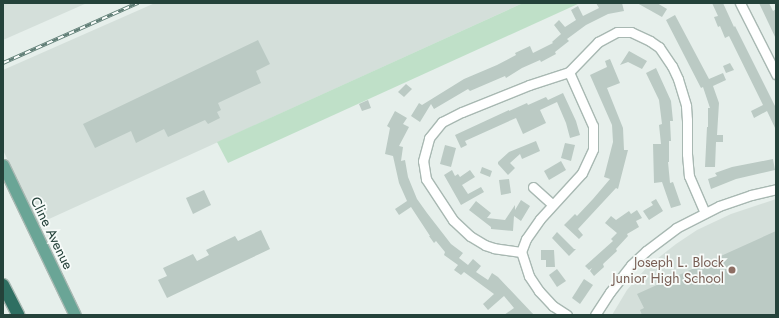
<!DOCTYPE html>
<style>
body{margin:0}
#map{position:relative;width:779px;height:318px;overflow:hidden;background:#e6efeb;font-family:Jost,sans-serif}
div>[style]{position:absolute}
.built>*{inset:0;background:#d4dfda}
.green>*{inset:0;background:#bfe0c8}
.building>*{inset:0;background:#bbcac4}
.roads{filter:drop-shadow(1px 0 #a8b8b2) drop-shadow(-1px 0 #a8b8b2) drop-shadow(0 1px #a8b8b2) drop-shadow(0 -1px #a8b8b2)}
.minor>*{height:9px;margin:-4.5px;padding:0 4.5px;transform-origin:4.5px;border-radius:4.5px;background:#fff}
.major>*{height:11px;margin:-5.5px;padding:0 5.5px;transform-origin:5.5px;border-radius:5.5px;background:#6aa596}
.highway>*{height:12px;margin:-6px;padding:0 6px;transform-origin:6px;border-radius:6px;background:#2f6f62}
.rail>*{height:3.5px;margin-top:-1.75px;transform-origin:0;background:repeating-linear-gradient(90deg,#f7fbf9 0 6px,#5f7d75 0 12px);box-sizing:border-box;border-block:1px solid #5f7d75}
.dots>*{width:11px;height:11px;translate:-50% -50%;box-sizing:border-box;border:2px solid #f7fbf9;border-radius:50%}
span{translate:-50% -50%;white-space:nowrap;text-align:center;line-height:1.15;-webkit-text-stroke:3.5px #f7fbf9;paint-order:stroke}
.street-label{font-size:14px;color:#24423a}
.education-label{font-size:14px;color:#785e54}
.right{translate:-100% -50%;text-align:right}
.frame{position:absolute;inset:0;border:4px solid #24423a;pointer-events:none}
</style>
<div id="map">
<div class="built">
<div style="clip-path:polygon(3px 3px,87px 3px,3px 40px)"></div>
<div style="clip-path:polygon(155px 3px,523px 3px,38px 224px,3px 150px,3px 70px)"></div>
<div style="clip-path:polygon(776px 199px,776px 315px,612px 315px,627px 290px,648px 266px,676px 244px,697px 230px,731px 214px)"></div>
</div>
<div class="green">
<div style="clip-path:polygon(523px 3px,580px 3px,228px 163px,217px 142px)"></div>
</div>
<div class="building">
<div style="clip-path:polygon(596px 3px,622px 3px,624px 11px,608px 14px,586px 25px,567px 39px,569px 41px,555px 52px,556px 54px,541px 62px,540px 60px,522px 68px,506px 78px,505px 76px,470px 91px,468px 89px,434px 109px,431px 104px,420px 122px,411px 116px,419px 103px,422px 105px,464px 79px,497px 65px,516px 55px,515px 53px,530px 46px,533px 53px,553px 43px,552px 42px,561px 34px,554px 25px,559px 20px,565px 27px,576px 20px,571px 10px,578px 6px,583px 16px,599px 8px)"></div>
<div style="clip-path:polygon(637px 3px,657px 3px,667px 9px,662px 17px)"></div>
<div style="clip-path:polygon(712px 3px,723px 3px,734px 27px,735px 26px,776px 108px,776px 130px,767px 111px,754px 118px,751px 111px,763px 105px,732px 42px,729px 36px,725px 38px,720px 26px,718px 27px,714px 17px,718px 16px)"></div>
<div style="clip-path:polygon(759px 3px,769px 3px,773px 11px,776px 9px,776px 39px)"></div>
<div style="clip-path:polygon(675px 15px,709px 79px,723px 73px,726px 80px,713px 86px,719px 103px,717px 135px,723px 135px,723px 142px,716px 142px,715px 167px,705px 167px,707px 127px,708px 127px,708px 108px,710px 108px,703px 87px,701px 88px,666px 20px)"></div>
<div style="clip-path:polygon(258px 40px,270px 64px,256px 71px,261px 83px,218px 103px,221px 110px,217px 112px,220px 118px,208px 124px,205px 120px,168px 137px,164px 129px,136px 143px,131px 131px,95px 148px,83px 124px)"></div>
<div style="clip-path:polygon(629px 51px,647px 61px,642px 69px,628px 62px,620px 65px)"></div>
<div style="clip-path:polygon(610px 59px,620px 83px,607px 88px,623px 128px,624px 150px,628px 150px,618px 189px,616px 188px,578px 229px,583px 235px,579px 239px,564px 225px,575px 214px,577px 216px,593px 199px,610px 179px,604px 177px,613px 142px,612px 125px,590px 75px,607px 67px,605px 61px)"></div>
<div style="clip-path:polygon(730px 63px,734px 70px,726px 73px,723px 66px)"></div>
<div style="clip-path:polygon(656px 68px,671px 101px,673px 121px,670px 121px,671px 141px,669px 141px,669px 162px,668px 162px,670px 183px,673px 182px,681px 205px,671px 208px,662px 182px,654px 183px,653px 144px,661px 144px,659px 125px,662px 124px,659px 100px,646px 73px)"></div>
<div style="clip-path:polygon(406px 84px,412px 89px,404px 97px,398px 92px)"></div>
<div style="clip-path:polygon(563px 93px,576px 121px,580px 135px,570px 138px,566px 123px,557px 102px,540px 110px,546px 123px,523px 134px,516px 118px,465px 141px,467px 145px,461px 148px,455px 135px,509px 110px,509px 111px,527px 103px,528px 105px,546px 97px,548px 100px)"></div>
<div style="clip-path:polygon(368px 100px,371px 108px,362px 111px,359px 104px)"></div>
<div style="clip-path:polygon(395px 111px,407px 118px,403px 124px,409px 127px,399px 146px,403px 147px,401px 161px,405px 160px,408px 177px,417px 199px,427px 213px,451px 244px,463px 253px,459px 258px,468px 265px,473px 259px,481px 266px,476px 272px,488px 280px,492px 273px,498px 277px,534px 315px,504px 315px,514px 308px,504px 296px,488px 310px,483px 304px,494px 294px,464px 272px,461px 275px,454px 270px,458px 265px,444px 255px,445px 252px,436px 241px,434px 243px,429px 236px,430px 236px,411px 207px,399px 215px,395px 209px,407px 201px,399px 183px,393px 156px,385px 154px,390px 128px,387px 126px)"></div>
<div style="clip-path:polygon(536px 141px,540px 151px,522px 159px,520px 154px,510px 163px,515px 168px,508px 175px,498px 164px,498px 162px,509px 152px)"></div>
<div style="clip-path:polygon(565px 143px,575px 145px,571px 161px,561px 158px)"></div>
<div style="clip-path:polygon(445px 145px,456px 148px,451px 167px,440px 164px)"></div>
<div style="clip-path:polygon(773px 159px,775px 170px,736px 179px,711px 189px,708px 179px,717px 176px,715px 173px,732px 167px)"></div>
<div style="clip-path:polygon(561px 161px,566px 170px,549px 180px,544px 171px)"></div>
<div style="clip-path:polygon(482px 167px,492px 171px,490px 177px,480px 173px)"></div>
<div style="clip-path:polygon(452px 170px,455px 176px,458px 174px,460px 177px,470px 170px,475px 177px,462px 185px,468px 194px,481px 187px,484px 192px,461px 205px,444px 175px)"></div>
<div style="clip-path:polygon(509px 179px,511px 193px,501px 195px,499px 180px)"></div>
<div style="clip-path:polygon(204px 190px,211px 205px,193px 214px,186px 198px)"></div>
<div style="clip-path:polygon(656px 199px,663px 211px,649px 220px,643px 211px,653px 205px,651px 202px)"></div>
<div style="clip-path:polygon(521px 200px,530px 206px,521px 221px,514px 216px,513px 231px,491px 229px,491px 227px,469px 210px,476px 201px,491px 213px,487px 218px,505px 220px,515px 205px,515px 210px)"></div>
<div style="clip-path:polygon(637px 210px,642px 218px,636px 221px,639px 227px,627px 234px,628px 236px,616px 249px,617px 251px,603px 264px,604px 267px,594px 276px,590px 271px,592px 268px,589px 270px,585px 266px,613px 241px,611px 239px,617px 233px,605px 223px,611px 216px,616px 220px,629px 211px,631px 214px)"></div>
<div style="clip-path:polygon(261px 230px,270px 249px,167px 298px,158px 280px,167px 276px,163px 268px,193px 254px,197px 261px,209px 255px,206px 250px,235px 236px,238px 241px)"></div>
<div style="clip-path:polygon(776px 231px,776px 315px,642px 315px,640px 310px,644px 308px,637px 294px)"></div>
<div style="clip-path:polygon(557px 232px,574px 249px,576px 249px,569px 256px,552px 238px)"></div>
<div style="clip-path:polygon(541px 250px,554px 250px,555px 267px,546px 267px,546px 260px,541px 260px)"></div>
<div style="clip-path:polygon(557px 269px,566px 281px,557px 287px,549px 275px)"></div>
<div style="clip-path:polygon(584px 279px,593px 285px,580px 304px,572px 298px)"></div>
</div>
<div class="roads">
<div class="minor">
<div style="left:740px;top:3px;width:80px;rotate:63.1deg"></div>
<div style="left:533px;top:187px;width:25px;rotate:42deg"></div>
<div style="left:521px;top:252px;width:27px;rotate:-172deg"></div>
<div style="left:494px;top:248px;width:9px;rotate:-162deg"></div>
<div style="left:485px;top:245px;width:17px;rotate:-149deg"></div>
<div style="left:470px;top:236px;width:23px;rotate:-137deg"></div>
<div style="left:453px;top:220px;width:49px;rotate:-123.4deg"></div>
<div style="left:426px;top:179px;width:18px;rotate:-99deg"></div>
<div style="left:423px;top:161px;width:24px;rotate:-75deg"></div>
<div style="left:429px;top:138px;width:21px;rotate:-51deg"></div>
<div style="left:442px;top:122px;width:22px;rotate:-27deg"></div>
<div style="left:462px;top:112px;width:72px;rotate:-21.9deg"></div>
<div style="left:529px;top:85px;width:42px;rotate:-18deg"></div>
<div style="left:569px;top:72px;width:42px;rotate:-46deg"></div>
<div style="left:598px;top:42px;width:21px;rotate:-28deg"></div>
<div style="left:617px;top:32px;width:14px"></div>
<div style="left:631px;top:32px;width:21px;rotate:25deg"></div>
<div style="left:650px;top:41px;width:11px;rotate:34deg"></div>
<div style="left:659px;top:47px;width:23px;rotate:56deg"></div>
<div style="left:672px;top:66px;width:14px;rotate:65deg"></div>
<div style="left:678px;top:79px;width:28px;rotate:73deg"></div>
<div style="left:686px;top:106px;width:14px;rotate:86deg"></div>
<div style="left:687px;top:120px;width:34px;rotate:90deg"></div>
<div style="left:687px;top:154px;width:22px;rotate:85deg"></div>
<div style="left:689px;top:176px;width:40px;rotate:66.6deg"></div>
<div style="left:567px;top:315px;width:17px;rotate:-147deg"></div>
<div style="left:553px;top:306px;width:21px;rotate:-133deg"></div>
<div style="left:539px;top:291px;width:18px;rotate:-124deg"></div>
<div style="left:529px;top:276px;width:25px;rotate:-108deg"></div>
<div style="left:521px;top:252px;width:14px;rotate:-69deg"></div>
<div style="left:526px;top:239px;width:24px;rotate:-55deg"></div>
<div style="left:540px;top:219px;width:62px;rotate:-47.6deg"></div>
<div style="left:582px;top:173px;width:26px;rotate:-65deg"></div>
<div style="left:593px;top:149px;width:23px;rotate:-90deg"></div>
<div style="left:593px;top:126px;width:59px;rotate:-114deg"></div>
<div style="left:595px;top:315px;width:27px;rotate:-57deg"></div>
<div style="left:610px;top:292px;width:34px;rotate:-52deg"></div>
<div style="left:631px;top:265px;width:21px;rotate:-43deg"></div>
<div style="left:646px;top:251px;width:38px;rotate:-37deg"></div>
<div style="left:676px;top:228px;width:48px;rotate:-27.1deg"></div>
<div style="left:719px;top:206px;width:34px;rotate:-19deg"></div>
<div style="left:751px;top:195px;width:26px;rotate:-13deg"></div>
</div>
<div class="major">
<div style="left:3px;top:165px;width:166px;rotate:64.4deg"></div>
</div>
<div class="highway">
<div style="left:3px;top:285px;width:34px;rotate:63deg"></div>
</div>
</div>
<div class="rail">
<div style="left:3px;top:63px;width:148px;rotate:-24deg"></div>
</div>
<div class="dots">
<div style="left:732px;top:270px;background:#8d6e63"></div>
</div>
<div class="street-label">
<span style="left:52px;top:233px;rotate:64deg">Cline Avenue</span>
</div>
<div class="education-label">
<span class="right" style="left:724px;top:270px">Joseph L. Block<br>Junior High School</span>
</div>
<div class="frame"></div>
</div>
